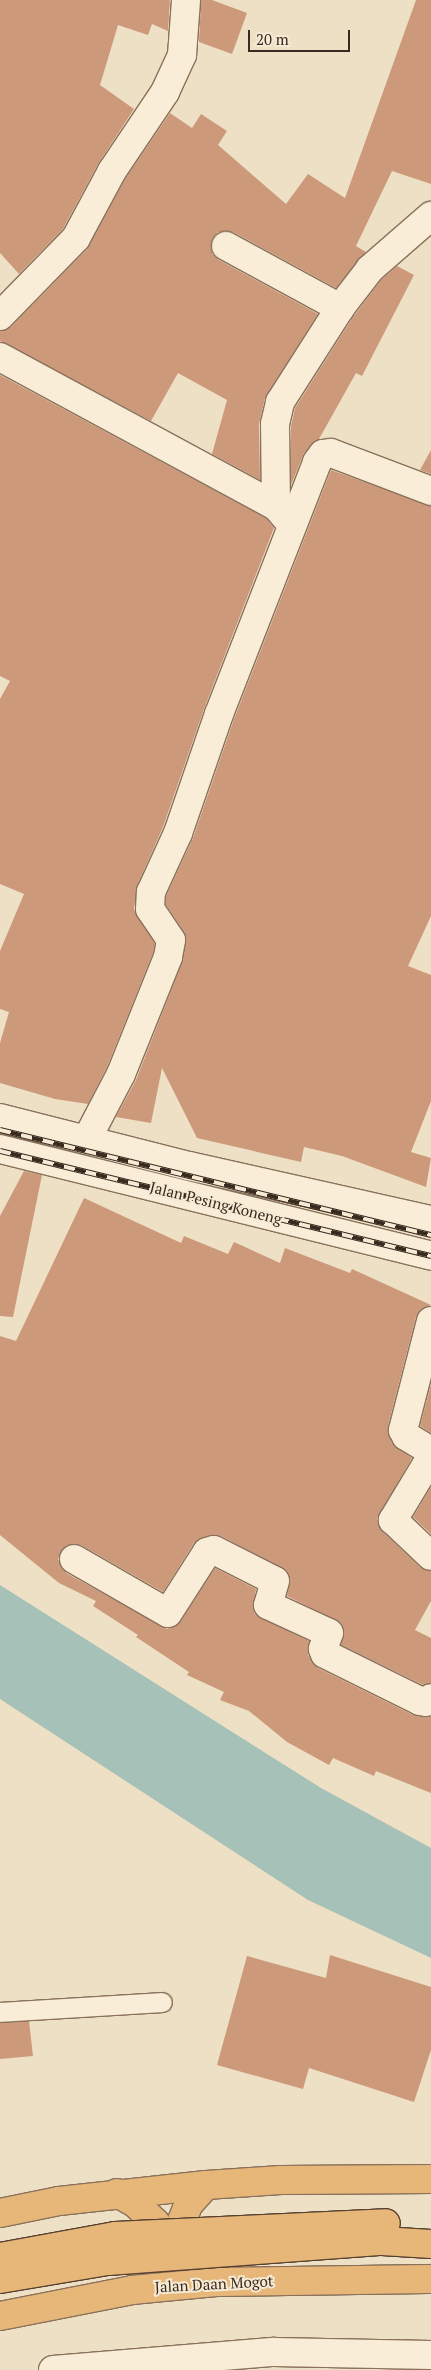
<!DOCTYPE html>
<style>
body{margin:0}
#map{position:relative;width:431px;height:2370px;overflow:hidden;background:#eee0c5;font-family:"PT Serif",serif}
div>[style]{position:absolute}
.water>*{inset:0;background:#a6c1b8}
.building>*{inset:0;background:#cc997b}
.roads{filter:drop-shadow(1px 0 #89715b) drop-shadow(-1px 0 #89715b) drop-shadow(0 1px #89715b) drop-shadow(0 -1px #89715b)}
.service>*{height:19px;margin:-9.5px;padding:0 9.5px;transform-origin:9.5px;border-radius:9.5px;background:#f9edd8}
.minor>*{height:28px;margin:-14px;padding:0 14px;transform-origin:14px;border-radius:14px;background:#f9edd8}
.trunk>*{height:28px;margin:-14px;padding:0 14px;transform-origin:14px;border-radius:14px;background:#e7b77a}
.rail>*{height:5.5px;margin-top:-2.75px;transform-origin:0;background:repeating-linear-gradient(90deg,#f6ead4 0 11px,#392a1f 0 22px);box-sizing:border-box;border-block:1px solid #392a1f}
.bridges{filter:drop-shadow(1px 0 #57402f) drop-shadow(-1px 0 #57402f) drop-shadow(0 1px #57402f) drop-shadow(0 -1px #57402f)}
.trunk-bridge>*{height:28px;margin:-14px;padding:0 14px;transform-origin:14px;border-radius:14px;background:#e7b77a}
span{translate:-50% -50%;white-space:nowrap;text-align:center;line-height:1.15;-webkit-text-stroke:4px #f6ead4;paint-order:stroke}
.street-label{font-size:15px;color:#392a1f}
.scale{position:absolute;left:248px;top:30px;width:102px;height:22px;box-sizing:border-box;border:2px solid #392a1f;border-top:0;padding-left:6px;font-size:15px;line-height:18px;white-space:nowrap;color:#392a1f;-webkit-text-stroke:4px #f6ead4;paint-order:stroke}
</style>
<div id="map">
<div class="water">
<div style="clip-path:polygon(0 1585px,321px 1788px,431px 1848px,431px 1958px,308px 1900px,0 1699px)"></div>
</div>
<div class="building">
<div style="clip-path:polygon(0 0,170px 0,168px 31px,152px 24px,148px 35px,118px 25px,100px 85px,134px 109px,98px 164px,63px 229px,19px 274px,0 253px)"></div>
<div style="clip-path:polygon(201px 0,212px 0,247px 13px,232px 54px,199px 42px)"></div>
<div style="clip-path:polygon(416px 0,431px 0,431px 184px,392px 171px,356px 246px,366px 252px,336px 288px,233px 232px,218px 232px,212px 239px,212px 254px,219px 260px,318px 314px,265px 398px,259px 424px,260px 480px,212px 454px,227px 400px,178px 373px,151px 421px,0 341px,0 331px,11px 327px,87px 249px,125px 179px,170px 113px,192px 128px,201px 114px,227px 131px,218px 145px,286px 204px,308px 174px,345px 198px)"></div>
<div style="clip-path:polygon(397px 266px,414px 275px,362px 376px,356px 373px,319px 439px,304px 453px,291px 485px,291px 426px,295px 408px,353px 317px,381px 280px)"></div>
<div style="clip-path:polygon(0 375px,266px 518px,274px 528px,204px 709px,163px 827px,137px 886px,134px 909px,155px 944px,153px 953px,107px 1067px,88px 1104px,55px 1099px,0 1083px,0 1043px,9px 1012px,0 1009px,0 951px,24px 894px,0 884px,0 699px,10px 681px,0 676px)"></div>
<div style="clip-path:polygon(431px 450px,431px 474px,420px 470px)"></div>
<div style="clip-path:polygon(331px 470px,431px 506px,431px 916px,408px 966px,431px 975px,431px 1101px,411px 1152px,431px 1158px,426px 1187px,342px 1156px,304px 1147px,301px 1162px,197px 1138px,162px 1068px,151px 1123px,116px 1117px,136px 1080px,183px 960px,184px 932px,166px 905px,166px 896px,193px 838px,234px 719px)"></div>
<div style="clip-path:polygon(24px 1171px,42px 1175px,13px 1317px,0 1316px,0 1216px)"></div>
<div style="clip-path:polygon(84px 1198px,181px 1243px,184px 1236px,228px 1254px,234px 1242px,280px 1263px,285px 1248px,350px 1273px,352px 1269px,431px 1305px,420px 1310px,416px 1317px,388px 1426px,392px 1443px,412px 1458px,377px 1519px,382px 1531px,420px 1567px,431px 1571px,431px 1601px,415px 1630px,431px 1638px,431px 1683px,423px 1685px,341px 1645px,344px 1631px,341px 1623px,287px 1596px,290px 1579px,287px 1571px,221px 1536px,210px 1535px,194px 1543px,163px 1592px,81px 1545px,67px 1545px,58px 1559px,66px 1573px,167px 1629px,181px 1621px,215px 1568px,256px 1589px,253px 1608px,255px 1614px,309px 1641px,308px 1655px,318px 1668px,413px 1715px,431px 1717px,431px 1793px,376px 1771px,374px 1776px,333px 1758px,329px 1765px,287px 1742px,249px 1711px,220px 1700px,224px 1692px,187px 1675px,189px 1672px,136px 1637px,138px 1635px,93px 1606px,96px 1601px,59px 1583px,0 1535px,0 1336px,16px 1341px)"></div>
<div style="clip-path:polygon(431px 1384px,431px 1433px,420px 1426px)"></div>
<div style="clip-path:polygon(431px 1487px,431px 1534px,413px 1517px)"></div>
<div style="clip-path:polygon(330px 1955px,431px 1987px,431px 2050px,414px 2102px,309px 2068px,303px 2089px,217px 2065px,247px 1956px,326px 1978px)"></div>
<div style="clip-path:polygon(29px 2021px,33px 2056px,0 2059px,0 2023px)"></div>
</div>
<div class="roads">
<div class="service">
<div style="left:0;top:2012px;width:162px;rotate:-3.5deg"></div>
</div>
<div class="minor">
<div style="left:226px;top:246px;width:130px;rotate:28.5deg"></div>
<div style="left:0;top:316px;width:109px;rotate:-45.7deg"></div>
<div style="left:76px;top:238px;width:76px;rotate:-61.8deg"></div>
<div style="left:112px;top:171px;width:95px;rotate:-56.1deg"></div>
<div style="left:165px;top:92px;width:41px;rotate:-65.3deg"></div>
<div style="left:182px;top:55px;width:55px;rotate:-85.8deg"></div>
<div style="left:0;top:357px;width:314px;rotate:28.4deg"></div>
<div style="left:276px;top:506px;width:16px;rotate:50deg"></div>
<div style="left:276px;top:506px;width:82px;rotate:-90.7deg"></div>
<div style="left:275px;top:424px;width:23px;rotate:-77deg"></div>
<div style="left:280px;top:402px;width:112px;rotate:-57.4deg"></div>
<div style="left:340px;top:308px;width:49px;rotate:-52.4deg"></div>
<div style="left:370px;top:269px;width:81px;rotate:-41deg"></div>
<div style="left:0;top:1118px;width:195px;rotate:14.3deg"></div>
<div style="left:189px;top:1166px;width:248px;rotate:12.6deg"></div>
<div style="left:87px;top:1139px;width:73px;rotate:-62.4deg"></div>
<div style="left:121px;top:1074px;width:126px;rotate:-68.1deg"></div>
<div style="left:168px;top:957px;width:17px;rotate:-80deg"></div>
<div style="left:171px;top:940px;width:37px;rotate:-124deg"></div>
<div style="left:150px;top:909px;width:17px;rotate:-87deg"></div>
<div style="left:151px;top:892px;width:65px;rotate:-65.4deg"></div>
<div style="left:178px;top:833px;width:126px;rotate:-71deg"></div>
<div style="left:219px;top:714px;width:270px;rotate:-68.7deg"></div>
<div style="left:317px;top:462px;width:10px;rotate:-53deg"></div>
<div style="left:323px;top:454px;width:8px;rotate:-7deg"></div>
<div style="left:331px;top:453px;width:107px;rotate:20.8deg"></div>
<div style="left:0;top:1149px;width:444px;rotate:13.9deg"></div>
<div style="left:431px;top:1321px;width:113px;rotate:104.4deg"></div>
<div style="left:403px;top:1430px;width:7px;rotate:63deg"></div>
<div style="left:406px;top:1436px;width:29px;rotate:31deg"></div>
<div style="left:431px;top:1457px;width:74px;rotate:121.1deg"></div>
<div style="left:393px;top:1520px;width:52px;rotate:43.5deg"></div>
<div style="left:74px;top:1559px;width:108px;rotate:29.9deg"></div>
<div style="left:168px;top:1613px;width:72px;rotate:-57.4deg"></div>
<div style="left:207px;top:1552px;width:7px;rotate:-16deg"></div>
<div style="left:214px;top:1550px;width:68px;rotate:26.9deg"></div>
<div style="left:275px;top:1581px;width:25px;rotate:106deg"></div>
<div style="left:268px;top:1605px;width:67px;rotate:24.7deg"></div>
<div style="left:329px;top:1633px;width:17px;rotate:111deg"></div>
<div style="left:323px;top:1649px;width:5px;rotate:68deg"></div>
<div style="left:325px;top:1654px;width:106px;rotate:26.3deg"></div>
<div style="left:420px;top:1701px;width:6px;rotate:9deg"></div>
<div style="left:426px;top:1702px;width:6px;rotate:-39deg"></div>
<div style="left:53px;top:2370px;width:222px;rotate:-4.7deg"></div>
<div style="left:274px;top:2352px;width:157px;rotate:1.1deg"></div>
</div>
<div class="trunk">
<div style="left:117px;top:2193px;width:21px;rotate:29deg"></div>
<div style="left:135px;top:2203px;width:28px;rotate:44deg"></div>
<div style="left:155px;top:2222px;width:24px;rotate:83deg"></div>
<div style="left:158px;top:2246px;width:11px;rotate:100deg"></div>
<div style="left:0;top:2213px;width:60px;rotate:-11.5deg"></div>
<div style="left:59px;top:2201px;width:148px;rotate:-6.2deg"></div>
<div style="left:206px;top:2185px;width:75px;rotate:-3.8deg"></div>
<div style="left:281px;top:2180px;width:150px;rotate:-0.4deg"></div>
<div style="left:187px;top:2254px;width:17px;rotate:-111deg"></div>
<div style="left:181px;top:2238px;width:17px;rotate:-87deg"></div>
<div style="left:182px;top:2221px;width:17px;rotate:-69deg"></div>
<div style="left:188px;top:2205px;width:27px;rotate:-48deg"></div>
<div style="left:0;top:2316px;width:135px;rotate:-11.1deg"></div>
<div style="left:132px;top:2290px;width:84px;rotate:-5.4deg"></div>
<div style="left:216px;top:2282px;width:215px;rotate:-0.8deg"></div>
</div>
</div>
<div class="rail">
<div style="left:0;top:1130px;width:444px;rotate:13.7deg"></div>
<div style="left:0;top:1151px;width:444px;rotate:13.7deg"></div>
</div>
<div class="bridges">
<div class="trunk-bridge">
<div style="left:0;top:2257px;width:117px;rotate:-10.3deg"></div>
<div style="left:115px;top:2236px;width:271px;rotate:-2.7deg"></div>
<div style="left:0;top:2279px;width:109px;rotate:-9.5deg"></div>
<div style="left:108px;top:2261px;width:275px;rotate:-4.2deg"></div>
<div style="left:382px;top:2241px;width:49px;rotate:3.5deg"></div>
</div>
</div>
<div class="street-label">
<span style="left:216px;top:1203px;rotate:14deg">Jalan Pesing Koneng</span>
<span style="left:214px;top:2284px;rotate:-3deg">Jalan Daan Mogot</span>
</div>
<div class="scale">20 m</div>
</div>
